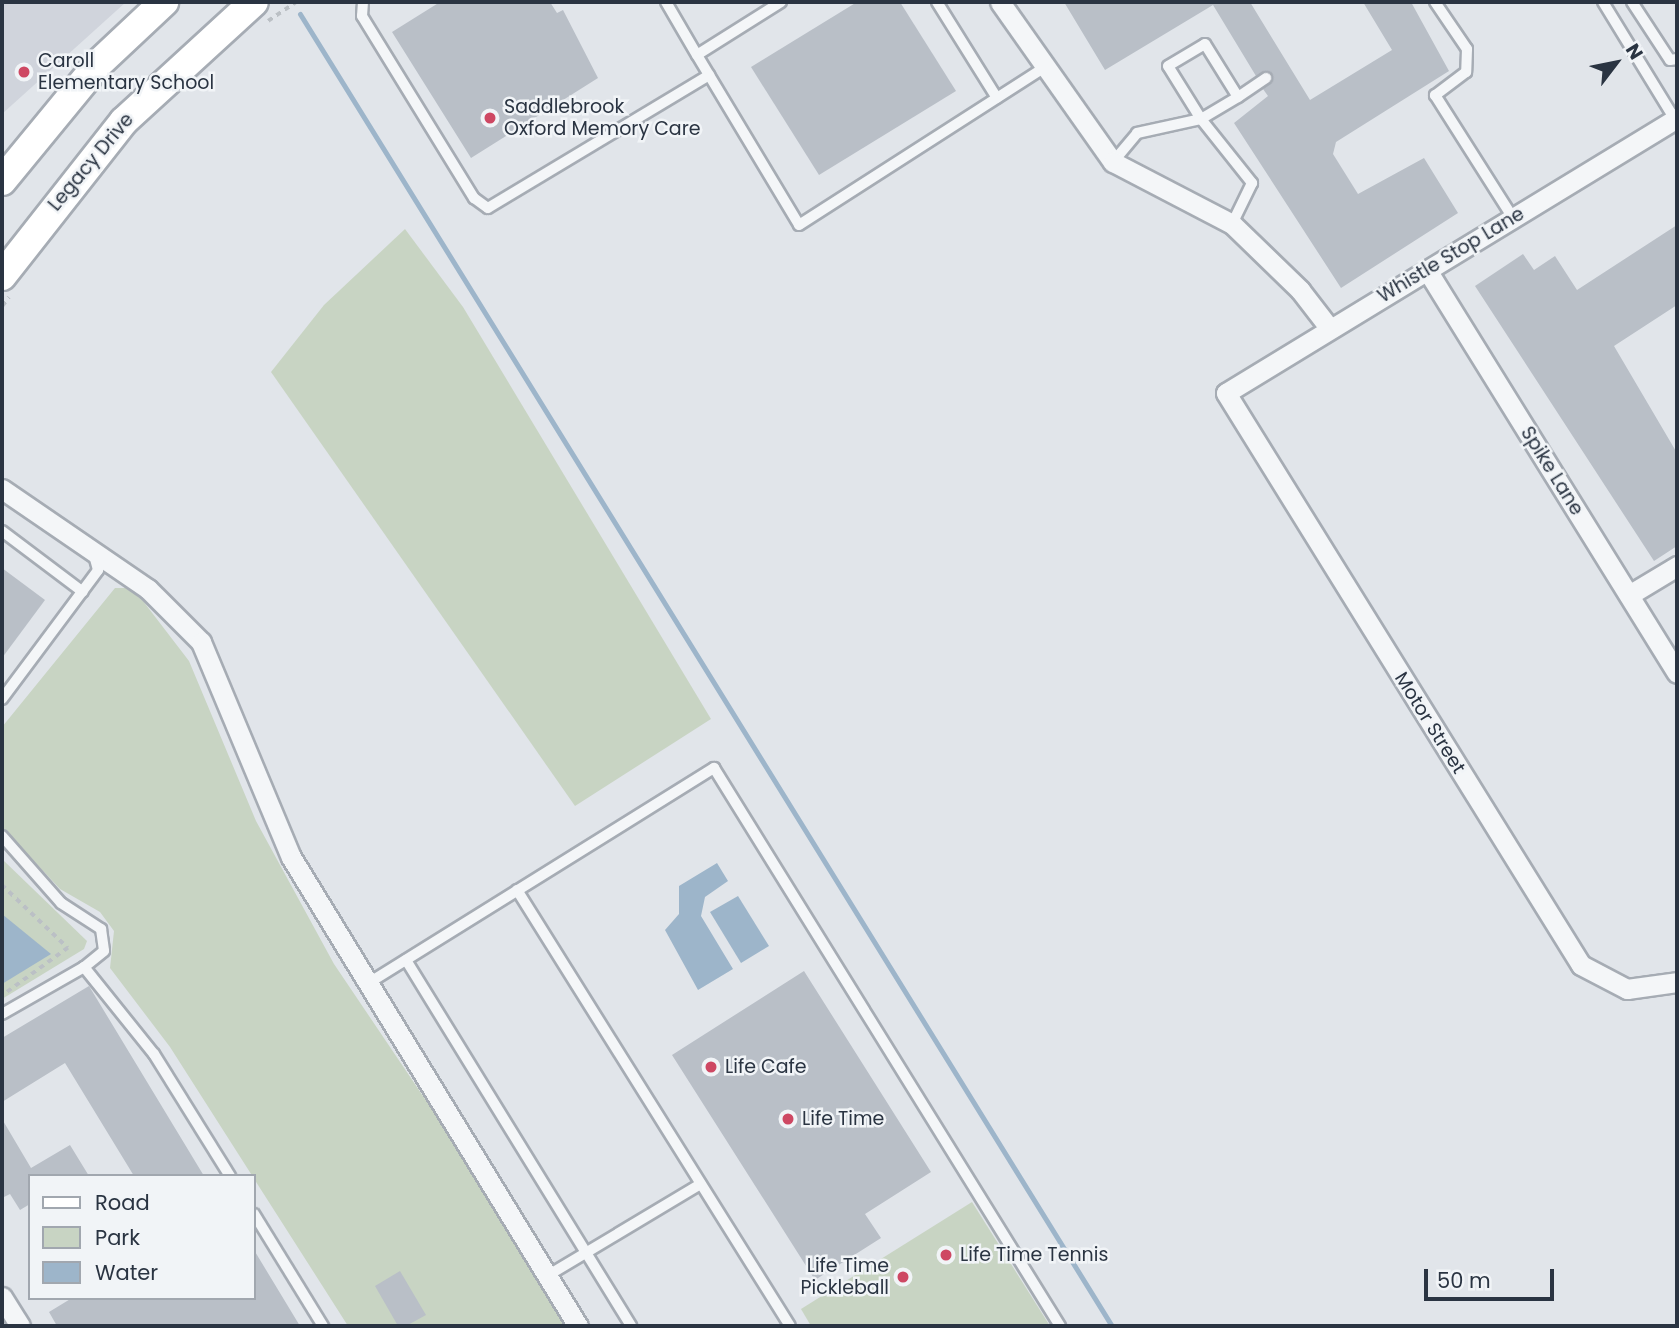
<!DOCTYPE html>
<style>
body{margin:0}
#map{position:relative;width:1679px;height:1328px;overflow:hidden;background:#e1e5ea;font-family:Poppins,sans-serif}
div>[style]{position:absolute}
.built>*{inset:0;background:#d0d4dc}
.green>*{inset:0;background:#c8d4c3}
.water>*{inset:0;background:#9db5ca}
.stream>*{height:5px;margin:-2.5px;padding:0 2.5px;transform-origin:2.5px;border-radius:2.5px;background:#9db5ca}
.building>*{inset:0;background:#b9bfc7}
.path>*{height:3.5px;margin-top:-1.75px;transform-origin:0;background:repeating-linear-gradient(90deg,#bbc0c5 0 5px,transparent 0 10px)}
.roads{filter:drop-shadow(2px 0 #a6acb4) drop-shadow(-2px 0 #a6acb4) drop-shadow(0 2px #a6acb4) drop-shadow(0 -2px #a6acb4)}
.service>*{height:10px;margin:-5px;padding:0 5px;transform-origin:5px;border-radius:5px;background:#f4f6f8}
.minor>*{height:19px;margin:-9.5px;padding:0 9.5px;transform-origin:9.5px;border-radius:9.5px;background:#f4f6f8}
.secondary>*{height:28px;margin:-14px;padding:0 14px;transform-origin:14px;border-radius:14px;background:#fff}
.dots>*{width:19px;height:19px;translate:-50% -50%;box-sizing:border-box;border:4px solid #f1f4f7;border-radius:50%}
span{translate:-50% -50%;white-space:nowrap;text-align:center;line-height:1.15;-webkit-text-stroke:5px #f1f4f7;paint-order:stroke}
.poi-label{font-size:19px;color:#2a3442}
.left{translate:0 -50%;text-align:left}
.right{translate:-100% -50%;text-align:right}
.street-label{font-size:19px;color:#2a3442}
.frame{position:absolute;inset:0;border:4px solid #2a3442;pointer-events:none}
.legend{position:absolute;left:28px;top:1174px;width:228px;height:126px;box-sizing:border-box;background:#f1f4f7;border:2px solid #a1a7af;margin:0;padding:9px 12px;list-style:none;font-size:21px;color:#2a3442}
.legend li{display:flex;align-items:center;gap:14px;height:35px}
.legend b{width:35px;border:2px solid #a1a7af}
.north{position:absolute;left:1581px;top:28px;width:70px;height:70px;-webkit-text-stroke:5px #f1f4f7;paint-order:stroke;rotate:58deg;font-size:19px;font-weight:700;line-height:28px;text-align:center;color:#2a3442}
.north::after{content:'';display:block;margin:auto;width:24px;height:32px;background:#2a3442;clip-path:polygon(50% 0,100% 100%,50% 72%,0 100%)}
.scale{position:absolute;left:1424px;top:1269px;width:130px;height:32px;box-sizing:border-box;border:4px solid #2a3442;border-top:0;padding-left:9px;font-size:21px;line-height:24px;white-space:nowrap;color:#2a3442;-webkit-text-stroke:5px #f1f4f7;paint-order:stroke}
</style>
<div id="map">
<div class="built">
<div style="clip-path:polygon(2px 2px,126px 2px,2px 114px)"></div>
</div>
<div class="green">
<div style="clip-path:polygon(405px 229px,463px 307px,711px 719px,575px 806px,271px 372px,324px 305px)"></div>
<div style="clip-path:polygon(115px 588px,128px 588px,143px 601px,189px 661px,256px 821px,334px 964px,578px 1326px,348px 1326px,170px 1047px,110px 968px,114px 931px,100px 912px,60px 889px,2px 827px,2px 727px)"></div>
<div style="clip-path:polygon(2px 859px,87px 941px,84px 949px,2px 999px)"></div>
<div style="clip-path:polygon(972px 1202px,1050px 1326px,811px 1326px,801px 1309px)"></div>
</div>
<div class="water">
<div style="clip-path:polygon(717px 863px,728px 881px,705px 897px,701px 916px,733px 969px,698px 990px,665px 930px,679px 914px,679px 886px)"></div>
<div style="clip-path:polygon(738px 896px,769px 946px,741px 963px,710px 912px)"></div>
<div style="clip-path:polygon(2px 914px,51px 954px,2px 984px)"></div>
</div>
<div class="stream">
<div style="left:300px;top:14px;width:1543px;rotate:58.25deg"></div>
</div>
<div class="building">
<div style="clip-path:polygon(440px 2px,550px 2px,557px 13px,563px 10px,598px 78px,471px 158px,392px 32px)"></div>
<div style="clip-path:polygon(857px 2px,900px 2px,956px 91px,819px 175px,751px 67px)"></div>
<div style="clip-path:polygon(1064px 2px,1250px 2px,1310px 100px,1392px 50px,1363px 2px,1411px 2px,1449px 71px,1336px 142px,1333px 154px,1358px 194px,1424px 158px,1458px 213px,1341px 288px,1234px 123px,1268px 96px,1263px 89px,1273px 77px,1266px 71px,1256px 76px,1213px 5px,1105px 70px)"></div>
<div style="clip-path:polygon(1677px 225px,1677px 305px,1614px 346px,1677px 453px,1677px 546px,1654px 561px,1475px 286px,1523px 254px,1534px 270px,1555px 256px,1577px 290px)"></div>
<div style="clip-path:polygon(2px 568px,45px 600px,2px 658px)"></div>
<div style="clip-path:polygon(804px 971px,931px 1172px,865px 1214px,881px 1238px,815px 1280px,672px 1055px)"></div>
<div style="clip-path:polygon(89px 986px,204px 1176px,134px 1176px,65px 1063px,2px 1102px,2px 1038px)"></div>
<div style="clip-path:polygon(2px 1119px,31px 1168px,70px 1145px,89px 1176px,30px 1176px,30px 1204px,20px 1210px,10px 1194px,2px 1198px)"></div>
<div style="clip-path:polygon(254px 1250px,300px 1326px,57px 1326px,49px 1312px,72px 1298px,254px 1298px)"></div>
<div style="clip-path:polygon(400px 1271px,426px 1315px,406px 1326px,398px 1326px,375px 1286px)"></div>
</div>
<div class="path">
<div style="left:268px;top:21px;width:34px;rotate:-34deg"></div>
<div style="left:2px;top:306px;width:11px;rotate:-52deg"></div>
<div style="left:2px;top:885px;width:91px;rotate:43.7deg"></div>
<div style="left:68px;top:948px;width:82px;rotate:144deg"></div>
</div>
<div class="roads">
<div class="service">
<div style="left:363px;top:2px;width:14px;rotate:94deg"></div>
<div style="left:362px;top:16px;width:214px;rotate:58.4deg"></div>
<div style="left:474px;top:198px;width:17px;rotate:36deg"></div>
<div style="left:488px;top:208px;width:258px;rotate:-31deg"></div>
<div style="left:666px;top:2px;width:61px;rotate:59.7deg"></div>
<div style="left:781px;top:2px;width:99px;rotate:147.8deg"></div>
<div style="left:697px;top:55px;width:198px;rotate:59deg"></div>
<div style="left:799px;top:225px;width:289px;rotate:-32.7deg"></div>
<div style="left:937px;top:2px;width:113px;rotate:58deg"></div>
<div style="left:1435px;top:2px;width:57px;rotate:55.8deg"></div>
<div style="left:1467px;top:49px;width:23px;rotate:92deg"></div>
<div style="left:1466px;top:72px;width:39px;rotate:143deg"></div>
<div style="left:1435px;top:95px;width:146px;rotate:57.6deg"></div>
<div style="left:1603px;top:2px;width:140px;rotate:58.5deg"></div>
<div style="left:1632px;top:2px;width:69px;rotate:56.8deg"></div>
<div style="left:1670px;top:60px;width:7px;rotate:-8deg"></div>
<div style="left:1238px;top:97px;width:34px;rotate:-34deg"></div>
<div style="left:1113px;top:162px;width:38px;rotate:-50deg"></div>
<div style="left:1137px;top:133px;width:66px;rotate:-12.3deg"></div>
<div style="left:1201px;top:119px;width:62px;rotate:-121.9deg"></div>
<div style="left:1168px;top:66px;width:43px;rotate:-30.7deg"></div>
<div style="left:1205px;top:44px;width:62px;rotate:58.1deg"></div>
<div style="left:1238px;top:97px;width:43px;rotate:149.3deg"></div>
<div style="left:1201px;top:119px;width:82px;rotate:51.4deg"></div>
<div style="left:1252px;top:183px;width:46px;rotate:116deg"></div>
<div style="left:2px;top:531px;width:101px;rotate:37deg"></div>
<div style="left:2px;top:699px;width:161px;rotate:-53.3deg"></div>
<div style="left:98px;top:570px;width:16px;rotate:-105deg"></div>
<div style="left:2px;top:836px;width:89px;rotate:48.6deg"></div>
<div style="left:61px;top:903px;width:48px;rotate:33deg"></div>
<div style="left:101px;top:929px;width:22px;rotate:82deg"></div>
<div style="left:104px;top:951px;width:26px;rotate:141deg"></div>
<div style="left:517px;top:890px;width:514px;rotate:57.95deg"></div>
<div style="left:406px;top:960px;width:430px;rotate:58.4deg"></div>
<div style="left:367px;top:984px;width:409px;rotate:-31.9deg"></div>
<div style="left:714px;top:768px;width:657px;rotate:58.2deg"></div>
<div style="left:2px;top:1014px;width:95px;rotate:-29.8deg"></div>
<div style="left:84px;top:967px;width:112px;rotate:51.2deg"></div>
<div style="left:154px;top:1054px;width:144px;rotate:58.1deg"></div>
<div style="left:254px;top:1214px;width:132px;rotate:58.4deg"></div>
<div style="left:547px;top:1276px;width:179px;rotate:-30.9deg"></div>
</div>
<div class="minor">
<div style="left:1000px;top:2px;width:196px;rotate:54.8deg"></div>
<div style="left:1113px;top:162px;width:134px;rotate:27.5deg"></div>
<div style="left:1232px;top:224px;width:95px;rotate:44.1deg"></div>
<div style="left:1300px;top:290px;width:49px;rotate:52.4deg"></div>
<div style="left:1677px;top:118px;width:528px;rotate:148.63deg"></div>
<div style="left:1226px;top:393px;width:673px;rotate:58.18deg"></div>
<div style="left:1581px;top:965px;width:52px;rotate:27.6deg"></div>
<div style="left:1627px;top:989px;width:50px;rotate:-8deg"></div>
<div style="left:1427px;top:270px;width:474px;rotate:58.2deg"></div>
<div style="left:2px;top:489px;width:177px;rotate:34.4deg"></div>
<div style="left:148px;top:589px;width:75px;rotate:45deg"></div>
<div style="left:201px;top:642px;width:233px;rotate:67.3deg"></div>
<div style="left:291px;top:857px;width:550px;rotate:58.54deg"></div>
<div style="left:1629px;top:595px;width:56px;rotate:-31.1deg"></div>
<div style="left:2px;top:1297px;width:34px;rotate:58deg"></div>
</div>
<div class="secondary">
<div style="left:2px;top:181px;width:151px;rotate:-50.6deg"></div>
<div style="left:98px;top:64px;width:91px;rotate:-43.2deg"></div>
<div style="left:2px;top:276px;width:197px;rotate:-51.8deg"></div>
<div style="left:124px;top:121px;width:176px;rotate:-42.5deg"></div>
</div>
</div>
<div class="dots">
<div style="left:24px;top:72px;background:#ce4863"></div>
<div style="left:490px;top:118px;background:#ce4863"></div>
<div style="left:711px;top:1067px;background:#ce4863"></div>
<div style="left:788px;top:1119px;background:#ce4863"></div>
<div style="left:946px;top:1255px;background:#ce4863"></div>
<div style="left:903px;top:1277px;background:#ce4863"></div>
</div>
<div class="poi-label">
<span class="left" style="left:38px;top:72px">Caroll<br>Elementary School</span>
<span class="left" style="left:504px;top:118px">Saddlebrook<br>Oxford Memory Care</span>
<span class="left" style="left:725px;top:1067px">Life Cafe</span>
<span class="left" style="left:802px;top:1119px">Life Time</span>
<span class="left" style="left:960px;top:1255px">Life Time Tennis</span>
<span class="right" style="left:889px;top:1277px">Life Time<br>Pickleball</span>
</div>
<div class="street-label">
<span style="left:91px;top:162px;rotate:-50deg">Legacy Drive</span>
<span style="left:1451px;top:255px;rotate:-31deg">Whistle Stop Lane</span>
<span style="left:1552px;top:471px;rotate:58deg">Spike Lane</span>
<span style="left:1430px;top:723px;rotate:58deg">Motor Street</span>
</div>
<div class="frame"></div>
<ul class="legend">
<li><b style="height:9px;background:#fff"></b>Road</li>
<li><b style="height:19px;background:#c8d4c3"></b>Park</li>
<li><b style="height:19px;background:#9db5ca"></b>Water</li>
</ul>
<div class="north">N</div>
<div class="scale">50 m</div>
</div>
